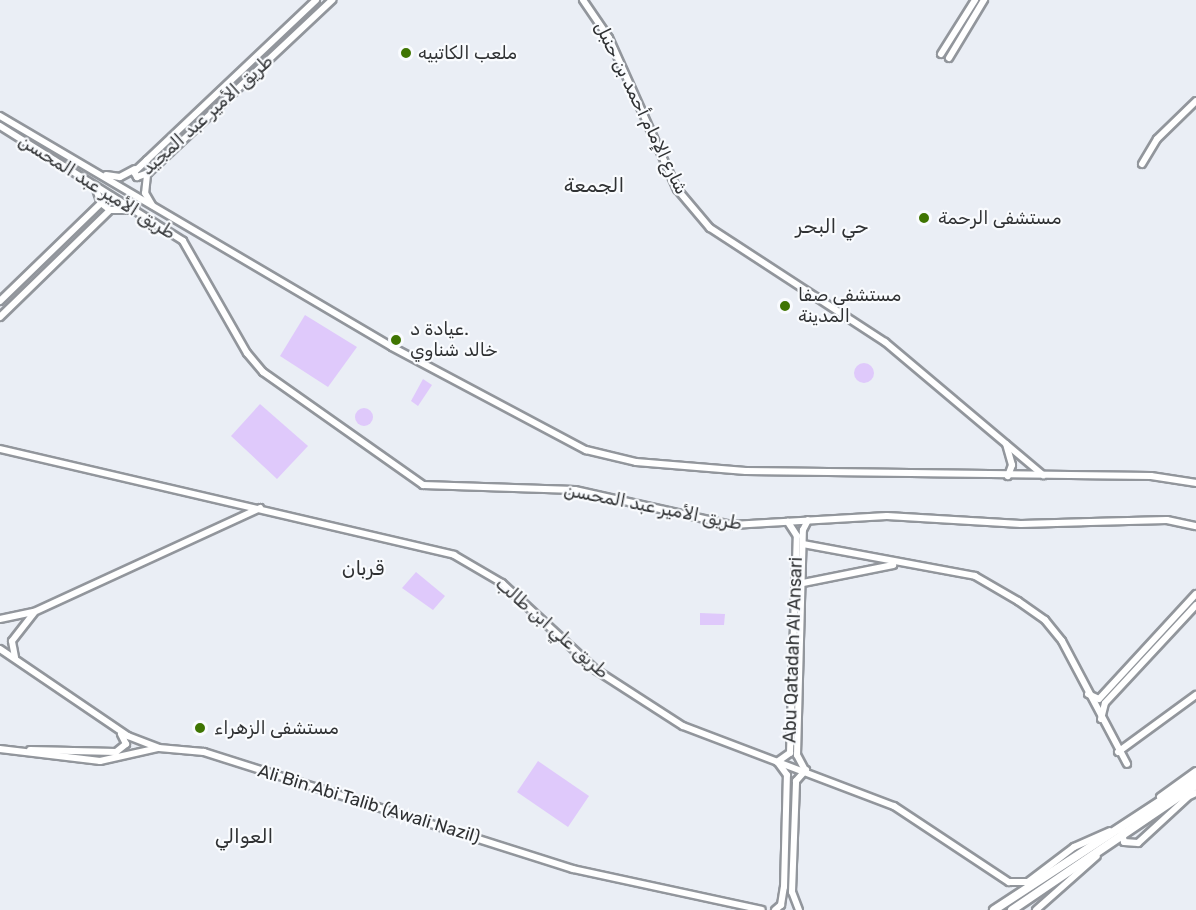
<!DOCTYPE html>
<meta charset="utf-8">
<style>
body{margin:0}
#map{position:relative;width:1196px;height:910px;overflow:hidden;background:#eaeef5;font-family:Rubik,Vazirmatn,sans-serif}
div>[style]{position:absolute}
.green>*{inset:0;background:#dfc9fb}
.round{border-radius:50%}
.roads{filter:drop-shadow(2px 0 #92969c) drop-shadow(-2px 0 #92969c) drop-shadow(0 2px #92969c) drop-shadow(0 -2px #92969c)}
.secondary>*{height:6px;margin:-3px;padding:0 3px;transform-origin:3px;border-radius:3px;background:#fff}
.highway>*{height:8px;margin:-4px;padding:0 4px;transform-origin:4px;border-radius:4px;background:#fff}
.dots>*{width:16px;height:16px;translate:-50% -50%;box-sizing:border-box;border:3px solid #f9fbfe;border-radius:50%}
span{translate:-50% -50%;white-space:nowrap;text-align:center;line-height:1.15;-webkit-text-stroke:4.5px #f9fbfe;paint-order:stroke}
.poi-label{font-size:18px;color:#303234}
.left{translate:0 -50%;text-align:left}
.street-label{font-size:18px;color:#303234}
.neighbourhood-label{font-size:20px;color:#303234}
</style>
<div id="map">
<div class="green">
<div style="clip-path:polygon(305px 315px,357px 347px,328px 387px,280px 356px)"></div>
<div class="round" style="left:854px;top:363px;width:20px;height:20px"></div>
<div style="clip-path:polygon(423px 379px,432px 385px,418px 406px,411px 401px)"></div>
<div style="clip-path:polygon(260px 404px,308px 446px,277px 479px,231px 436px)"></div>
<div class="round" style="left:355px;top:408px;width:18px;height:18px"></div>
<div style="clip-path:polygon(416px 572px,445px 596px,433px 610px,402px 588px)"></div>
<div style="clip-path:polygon(700px 613px,725px 614px,724px 625px,700px 625px)"></div>
<div style="clip-path:polygon(538px 761px,589px 796px,568px 827px,517px 792px)"></div>
</div>
<div class="roads">
<div class="secondary">
<div style="left:316px;top:0;width:233px;rotate:136.6deg"></div>
<div style="left:147px;top:160px;width:18px;rotate:137deg"></div>
<div style="left:134px;top:172px;width:6px;rotate:59deg"></div>
<div style="left:137px;top:177px;width:12px;rotate:-20deg"></div>
<div style="left:148px;top:173px;width:253px;rotate:-43.2deg"></div>
<div style="left:583px;top:0;width:46px;rotate:55.6deg"></div>
<div style="left:609px;top:38px;width:166px;rotate:65.8deg"></div>
<div style="left:677px;top:189px;width:51px;rotate:49.8deg"></div>
<div style="left:710px;top:228px;width:209px;rotate:33.1deg"></div>
<div style="left:885px;top:342px;width:207px;rotate:40.1deg"></div>
<div style="left:941px;top:54px;width:64px;rotate:-57.8deg"></div>
<div style="left:949px;top:58px;width:68px;rotate:-58.9deg"></div>
<div style="left:0;top:116px;width:455px;rotate:30.5deg"></div>
<div style="left:392px;top:347px;width:220px;rotate:28deg"></div>
<div style="left:586px;top:450px;width:51px;rotate:13.5deg"></div>
<div style="left:636px;top:462px;width:110px;rotate:4.7deg"></div>
<div style="left:746px;top:471px;width:405px;rotate:0.7deg"></div>
<div style="left:1151px;top:476px;width:46px;rotate:8.8deg"></div>
<div style="left:0;top:126px;width:216px;rotate:32.1deg"></div>
<div style="left:183px;top:241px;width:129px;rotate:60.3deg"></div>
<div style="left:247px;top:353px;width:25px;rotate:50deg"></div>
<div style="left:263px;top:372px;width:196px;rotate:35.2deg"></div>
<div style="left:423px;top:485px;width:152px;rotate:1.9deg"></div>
<div style="left:575px;top:490px;width:161px;rotate:12.6deg"></div>
<div style="left:732px;top:525px;width:155px;rotate:-3.3deg"></div>
<div style="left:887px;top:516px;width:134px;rotate:3.4deg"></div>
<div style="left:1021px;top:524px;width:146px;rotate:-1.6deg"></div>
<div style="left:1167px;top:520px;width:30px;rotate:12deg"></div>
<div style="left:1142px;top:164px;width:29px;rotate:-59deg"></div>
<div style="left:1157px;top:139px;width:54px;rotate:-44.3deg"></div>
<div style="left:106px;top:175px;width:14px;rotate:8deg"></div>
<div style="left:120px;top:177px;width:17px;rotate:-28deg"></div>
<div style="left:147px;top:175px;width:18px;rotate:96deg"></div>
<div style="left:145px;top:193px;width:14px;rotate:60deg"></div>
<div style="left:95px;top:186px;width:18px;rotate:71deg"></div>
<div style="left:0;top:301px;width:141px;rotate:-44.1deg"></div>
<div style="left:101px;top:203px;width:11px;rotate:38deg"></div>
<div style="left:0;top:317px;width:153px;rotate:-44.2deg"></div>
<div style="left:110px;top:210px;width:26px"></div>
<div style="left:1006px;top:444px;width:22px;rotate:74deg"></div>
<div style="left:1012px;top:465px;width:12px;rotate:110deg"></div>
<div style="left:0;top:449px;width:466px;rotate:13.1deg"></div>
<div style="left:454px;top:555px;width:56px;rotate:30.3deg"></div>
<div style="left:502px;top:583px;width:128px;rotate:42.8deg"></div>
<div style="left:596px;top:670px;width:103px;rotate:32.8deg"></div>
<div style="left:683px;top:726px;width:226px;rotate:20.8deg"></div>
<div style="left:894px;top:806px;width:138px;rotate:33.5deg"></div>
<div style="left:1009px;top:882px;width:19px"></div>
<div style="left:1028px;top:882px;width:58px;rotate:-37.3deg"></div>
<div style="left:1074px;top:847px;width:39px;rotate:-24deg"></div>
<div style="left:803px;top:544px;width:175px;rotate:10.5deg"></div>
<div style="left:975px;top:576px;width:50px;rotate:30.2deg"></div>
<div style="left:1018px;top:601px;width:33px;rotate:35deg"></div>
<div style="left:1045px;top:620px;width:27px;rotate:51deg"></div>
<div style="left:1062px;top:641px;width:139px;rotate:62.1deg"></div>
<div style="left:803px;top:583px;width:92px;rotate:-11.3deg"></div>
<div style="left:0;top:619px;width:35px;rotate:-12deg"></div>
<div style="left:34px;top:612px;width:249px;rotate:-24.7deg"></div>
<div style="left:0;top:649px;width:155px;rotate:34.2deg"></div>
<div style="left:128px;top:736px;width:33px;rotate:21deg"></div>
<div style="left:159px;top:748px;width:45px;rotate:5.1deg"></div>
<div style="left:204px;top:752px;width:387px;rotate:17.6deg"></div>
<div style="left:573px;top:869px;width:193px;rotate:12.2deg"></div>
<div style="left:15px;top:657px;width:16px;rotate:-101deg"></div>
<div style="left:12px;top:641px;width:36px;rotate:-52deg"></div>
<div style="left:1088px;top:694px;width:12px;rotate:24deg"></div>
<div style="left:1099px;top:699px;width:143px;rotate:-47.3deg"></div>
<div style="left:1101px;top:719px;width:16px;rotate:-76deg"></div>
<div style="left:1105px;top:703px;width:134px;rotate:-47.1deg"></div>
<div style="left:0;top:749px;width:101px;rotate:6.8deg"></div>
<div style="left:100px;top:761px;width:59px;rotate:-12.6deg"></div>
<div style="left:30px;top:750px;width:86px;rotate:1.3deg"></div>
<div style="left:116px;top:752px;width:13px;rotate:-39deg"></div>
<div style="left:126px;top:744px;width:11px;rotate:-117deg"></div>
<div style="left:1118px;top:752px;width:97px;rotate:-36.2deg"></div>
<div style="left:777px;top:762px;width:16px;rotate:-35deg"></div>
<div style="left:790px;top:753px;width:217px;rotate:-88.2deg"></div>
<div style="left:797px;top:536px;width:17px;rotate:-123deg"></div>
<div style="left:805px;top:770px;width:17px;rotate:-118deg"></div>
<div style="left:797px;top:755px;width:225px;rotate:-88.5deg"></div>
<div style="left:803px;top:530px;width:11px;rotate:-63deg"></div>
<div style="left:1160px;top:797px;width:44px;rotate:-35.8deg"></div>
<div style="left:1183px;top:799px;width:14px;rotate:-25deg"></div>
<div style="left:1122px;top:832px;width:10px;rotate:79deg"></div>
<div style="left:1124px;top:842px;width:14px;rotate:4deg"></div>
<div style="left:1138px;top:843px;width:67px;rotate:-42.6deg"></div>
<div style="left:775px;top:910px;width:8px;rotate:-40deg"></div>
<div style="left:781px;top:905px;width:18px;rotate:-81deg"></div>
<div style="left:784px;top:887px;width:112px;rotate:-88.5deg"></div>
<div style="left:787px;top:775px;width:14px;rotate:-126deg"></div>
<div style="left:799px;top:910px;width:19px;rotate:-111deg"></div>
<div style="left:792px;top:892px;width:111px;rotate:-87.9deg"></div>
<div style="left:796px;top:781px;width:15px;rotate:-48deg"></div>
<div style="left:1036px;top:910px;width:81px;rotate:-41.5deg"></div>
</div>
<div class="highway">
<div style="left:994px;top:910px;width:241px;rotate:-33.2deg"></div>
<div style="left:1012px;top:910px;width:222px;rotate:-34.2deg"></div>
</div>
</div>
<div class="dots">
<div style="left:406px;top:53px;background:#3f7502"></div>
<div style="left:924px;top:218px;background:#3f7502"></div>
<div style="left:785px;top:306px;background:#3f7502"></div>
<div style="left:396px;top:340px;background:#3f7502"></div>
<div style="left:200px;top:728px;background:#3f7502"></div>
</div>
<div class="poi-label">
<span class="left" style="left:418px;top:53px">ملعب الكاتبيه</span>
<span class="left" style="left:938px;top:218px">مستشفى الرحمة</span>
<span class="left" style="left:798px;top:306px">مستشفی صفا<br>المدینة</span>
<span class="left" style="left:410px;top:340px">عيادة د.<br>خالد شناوي</span>
<span class="left" style="left:214px;top:728px">مستشفى الزهراء</span>
</div>
<div class="street-label">
<span style="left:641px;top:108px;rotate:64deg">شارع الإمام أحمد بن حنبل</span>
<span style="left:207px;top:115px;rotate:-42deg">طريق الأمير عبد المجيد</span>
<span style="left:97px;top:187px;rotate:32deg">طريق الأمير عبد المحسن</span>
<span style="left:653px;top:507px;rotate:11deg">طريق الأمير عبد المحسن</span>
<span style="left:552px;top:628px;rotate:41deg">طريق علي ابن طالب</span>
<span style="left:793px;top:650px;rotate:-88deg">Abu Qatadah Al Ansari</span>
<span style="left:369px;top:804px;rotate:17deg">Ali Bin Abi Talib (Awali Nazil)</span>
</div>
<div class="neighbourhood-label">
<span style="left:594px;top:185px">الجمعة</span>
<span style="left:832px;top:226px">حي البحر</span>
<span style="left:363px;top:568px">قربان</span>
<span style="left:244px;top:836px">العوالي</span>
</div>
</div>
